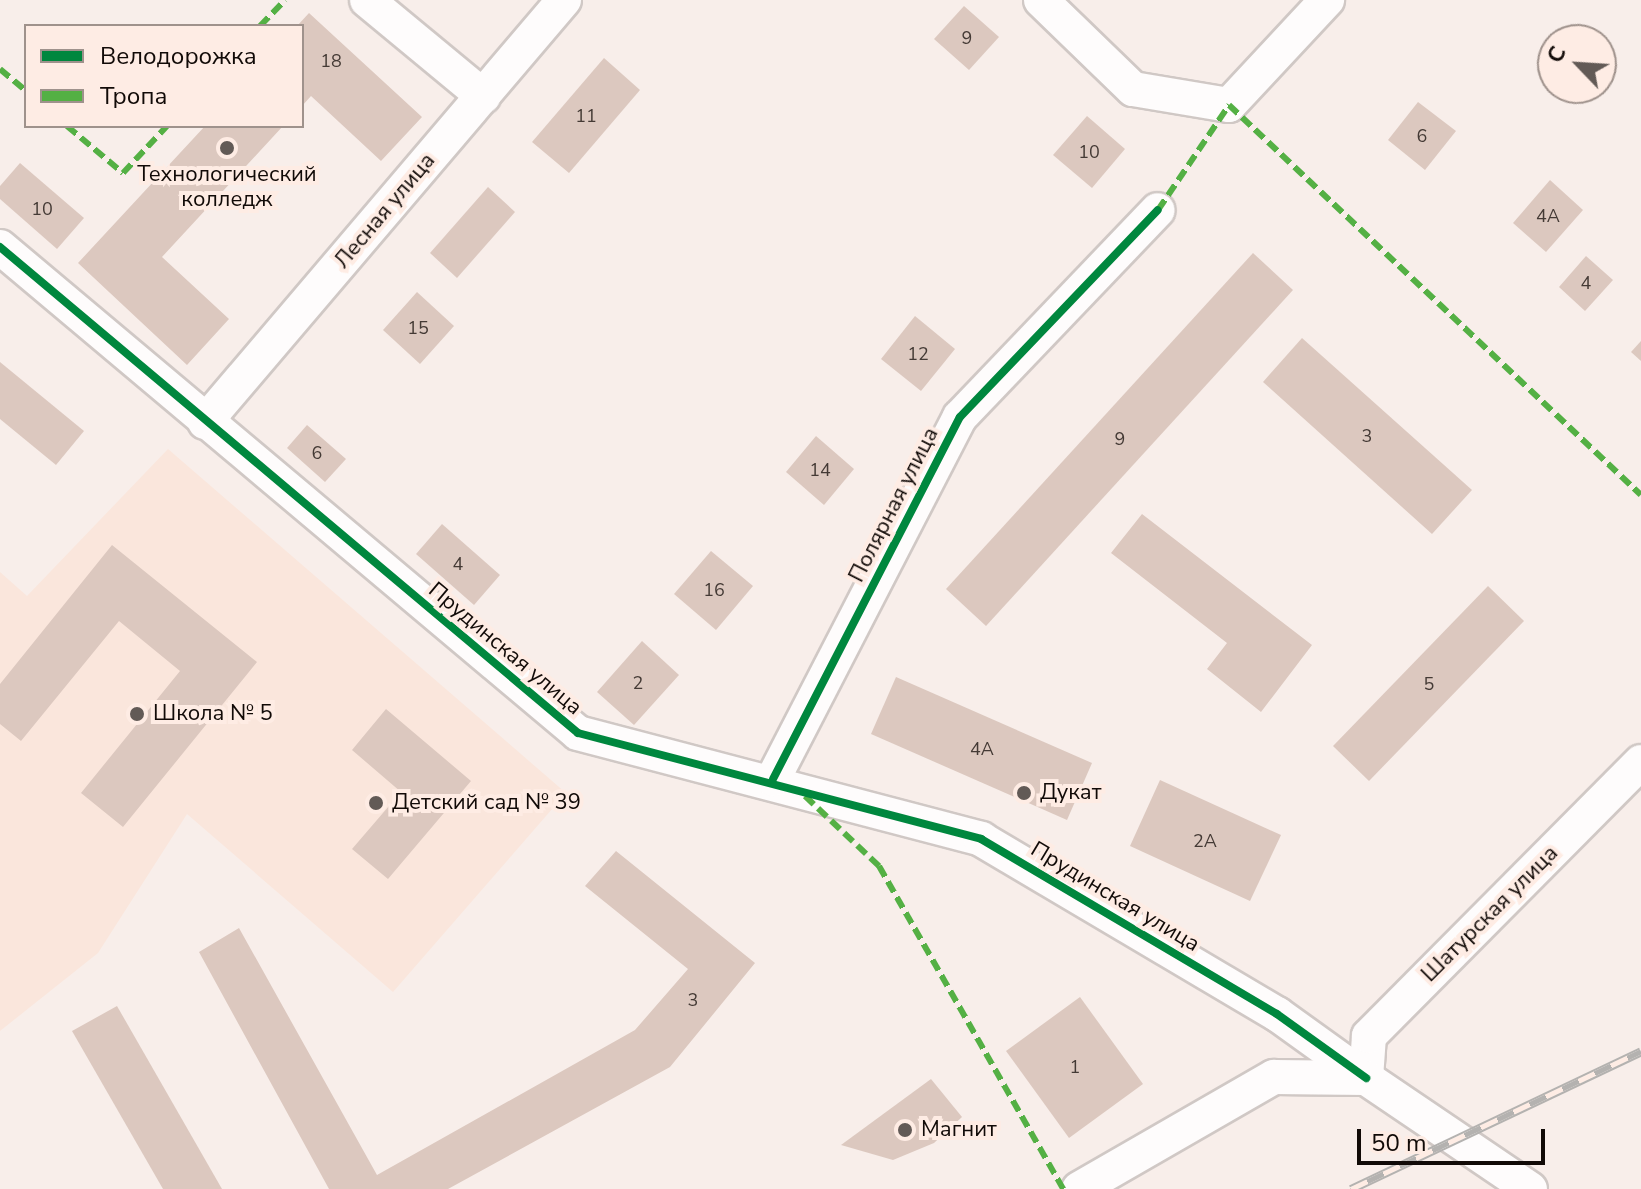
<!DOCTYPE html>
<meta charset="utf-8">
<style>
body{margin:0}
#map{position:relative;width:1641px;height:1189px;overflow:hidden;background:#f8eeea;font-family:"Nunito Sans",sans-serif}
div>[style]{position:absolute}
.built>*{inset:0;background:#fae6dc}
.building>*{inset:0;background:#dcc8bf}
.roads{filter:drop-shadow(2px 0 #d0c8c5) drop-shadow(-2px 0 #d0c8c5) drop-shadow(0 2px #d0c8c5) drop-shadow(0 -2px #d0c8c5)}
.minor>*{height:34px;margin:-17px;padding:0 17px;transform-origin:17px;border-radius:17px;background:#fefcfc}
.rail>*{height:9px;margin-top:-4.5px;transform-origin:0;background:repeating-linear-gradient(90deg,#feece4 0 18px,#b4b2b0 0 36px);box-sizing:border-box;border-block:2px solid #b4b2b0}
.quiet>*{height:6px;margin-top:-3px;transform-origin:0;background:repeating-linear-gradient(90deg,#54b044 0 12px,transparent 0 18px)}
.cycleway>*{height:8px;margin:-4px;padding:0 4px;transform-origin:4px;border-radius:4px;background:#00873e}
.dots>*{width:22px;height:22px;translate:-50% -50%;box-sizing:border-box;border:4px solid #feece4;border-radius:50%}
span{translate:-50% -50%;white-space:nowrap;text-align:center;line-height:1.15;-webkit-text-stroke:8px #feece4;paint-order:stroke}
.number-label{font-size:18px;color:#443a35}
.number-label span{-webkit-text-stroke-width:0}
.poi-label{font-size:22px;color:#110a07}
.left{translate:0 -50%;text-align:left}
.street-label{font-size:22px;color:#110a07}
.legend{position:absolute;left:24px;top:24px;width:280px;height:104px;box-sizing:border-box;background:#feece4;border:2px solid #9f928c;margin:0;padding:10px 14px;list-style:none;font-size:24px;color:#110a07}
.legend li{display:flex;align-items:center;gap:16px;height:40px}
.legend b{width:40px;border:2px solid #9f928c}
.north{position:absolute;left:1537px;top:24px;width:80px;height:80px;box-sizing:border-box;background:#feece4;border:2px solid #9f928c;border-radius:50%;rotate:295deg;font-size:22px;font-weight:700;line-height:32px;text-align:center;color:#110a07}
.north::after{content:'';display:block;margin:auto;width:28px;height:36px;background:#625a56;clip-path:polygon(50% 0,100% 100%,50% 72%,0 100%)}
.scale{position:absolute;left:1357px;top:1129px;width:188px;height:36px;box-sizing:border-box;border:4px solid #110a07;border-top:0;padding-left:10px;font-size:24px;line-height:28px;white-space:nowrap;color:#110a07;-webkit-text-stroke:6px #feece4;paint-order:stroke}
</style>
<div id="map">
<div class="built">
<div style="clip-path:polygon(168px 449px,566px 793px,393px 992px,187px 814px,98px 953px,0 1031px,0 572px,27px 596px)"></div>
</div>
<div class="building">
<div style="clip-path:polygon(964px 6px,999px 37px,969px 70px,934px 39px)"></div>
<div style="clip-path:polygon(309px 13px,422px 117px,381px 161px,311px 96px,302px 106px,297px 26px)"></div>
<div style="clip-path:polygon(604px 58px,640px 90px,569px 173px,532px 142px)"></div>
<div style="clip-path:polygon(1418px 102px,1456px 131px,1425px 170px,1388px 140px)"></div>
<div style="clip-path:polygon(1087px 116px,1125px 149px,1092px 188px,1053px 155px)"></div>
<div style="clip-path:polygon(205px 126px,283px 126px,162px 257px,229px 319px,187px 365px,78px 263px)"></div>
<div style="clip-path:polygon(20px 163px,84px 218px,57px 249px,0 199px,0 186px)"></div>
<div style="clip-path:polygon(1550px 180px,1583px 210px,1546px 252px,1513px 223px)"></div>
<div style="clip-path:polygon(488px 187px,515px 212px,457px 278px,430px 253px)"></div>
<div style="clip-path:polygon(1253px 253px,1293px 290px,986px 626px,946px 589px)"></div>
<div style="clip-path:polygon(1586px 256px,1613px 280px,1585px 311px,1559px 287px)"></div>
<div style="clip-path:polygon(417px 292px,454px 326px,420px 364px,383px 330px)"></div>
<div style="clip-path:polygon(915px 316px,955px 349px,921px 391px,881px 359px)"></div>
<div style="clip-path:polygon(1302px 338px,1472px 490px,1432px 534px,1263px 382px)"></div>
<div style="clip-path:polygon(1641px 341px,1641px 361px,1631px 352px)"></div>
<div style="clip-path:polygon(0 362px,84px 431px,56px 465px,0 419px)"></div>
<div style="clip-path:polygon(307px 425px,346px 459px,325px 482px,287px 448px)"></div>
<div style="clip-path:polygon(816px 436px,854px 469px,824px 505px,786px 472px)"></div>
<div style="clip-path:polygon(1142px 514px,1312px 645px,1261px 712px,1207px 669px,1227px 643px,1111px 553px)"></div>
<div style="clip-path:polygon(442px 524px,500px 575px,474px 605px,416px 554px)"></div>
<div style="clip-path:polygon(112px 545px,257px 662px,123px 827px,81px 793px,180px 671px,119px 621px,21px 741px,0 724px,0 684px)"></div>
<div style="clip-path:polygon(711px 551px,753px 586px,716px 630px,674px 594px)"></div>
<div style="clip-path:polygon(1488px 586px,1524px 621px,1369px 781px,1333px 746px)"></div>
<div style="clip-path:polygon(642px 641px,679px 675px,634px 725px,597px 692px)"></div>
<div style="clip-path:polygon(896px 677px,1092px 763px,1067px 820px,871px 734px)"></div>
<div style="clip-path:polygon(386px 709px,471px 781px,388px 879px,352px 849px,401px 792px,352px 750px)"></div>
<div style="clip-path:polygon(1160px 780px,1281px 835px,1250px 901px,1130px 846px)"></div>
<div style="clip-path:polygon(616px 851px,755px 963px,670px 1067px,448px 1189px,329px 1189px,199px 952px,239px 928px,377px 1175px,635px 1030px,688px 969px,585px 886px)"></div>
<div style="clip-path:polygon(1080px 997px,1143px 1084px,1069px 1138px,1006px 1051px)"></div>
<div style="clip-path:polygon(117px 1006px,222px 1189px,163px 1189px,72px 1031px)"></div>
<div style="clip-path:polygon(931px 1079px,962px 1117px,934px 1143px,893px 1160px,841px 1145px)"></div>
</div>
<div class="roads">
<div class="minor">
<div style="left:367px;top:0;width:151px;rotate:39.6deg"></div>
<div style="left:1041px;top:0;width:128px;rotate:44.1deg"></div>
<div style="left:1133px;top:89px;width:97px;rotate:9.5deg"></div>
<div style="left:1229px;top:105px;width:144px;rotate:-47deg"></div>
<div style="left:0;top:247px;width:755px;rotate:40.06deg"></div>
<div style="left:578px;top:733px;width:417px;rotate:14.7deg"></div>
<div style="left:981px;top:839px;width:344px;rotate:30.6deg"></div>
<div style="left:1277px;top:1014px;width:110px;rotate:35.7deg"></div>
<div style="left:205px;top:422px;width:554px;rotate:-49.61deg"></div>
<div style="left:773px;top:779px;width:407px;rotate:-62.7deg"></div>
<div style="left:960px;top:417px;width:286px;rotate:-46.3deg"></div>
<div style="left:1366px;top:1078px;width:42px;rotate:-85.9deg"></div>
<div style="left:1369px;top:1036px;width:386px;rotate:-45.2deg"></div>
<div style="left:1079px;top:1189px;width:225px;rotate:-29.9deg"></div>
<div style="left:1274px;top:1077px;width:92px;rotate:0.6deg"></div>
<div style="left:1366px;top:1078px;width:198px;rotate:34.1deg"></div>
</div>
</div>
<div class="rail">
<div style="left:1351px;top:1189px;width:321px;rotate:-25.4deg"></div>
</div>
<div class="quiet">
<div style="left:260px;top:26px;width:36px;rotate:-46deg"></div>
<div style="left:0;top:69px;width:34px;rotate:40deg"></div>
<div style="left:67px;top:126px;width:73px;rotate:40deg"></div>
<div style="left:123px;top:173px;width:64px;rotate:-46.9deg"></div>
<div style="left:1158px;top:210px;width:127px;rotate:-55.9deg"></div>
<div style="left:1229px;top:105px;width:567px;rotate:43.43deg"></div>
<div style="left:805px;top:796px;width:102px;rotate:43.4deg"></div>
<div style="left:879px;top:866px;width:372px;rotate:60.3deg"></div>
</div>
<div class="cycleway">
<div style="left:0;top:247px;width:755px;rotate:40.06deg"></div>
<div style="left:578px;top:733px;width:417px;rotate:14.7deg"></div>
<div style="left:981px;top:839px;width:344px;rotate:30.6deg"></div>
<div style="left:1277px;top:1014px;width:110px;rotate:35.7deg"></div>
<div style="left:773px;top:779px;width:407px;rotate:-62.7deg"></div>
<div style="left:960px;top:417px;width:286px;rotate:-46.3deg"></div>
</div>
<div class="dots">
<div style="left:227px;top:148px;background:#625a56"></div>
<div style="left:137px;top:714px;background:#625a56"></div>
<div style="left:1024px;top:793px;background:#625a56"></div>
<div style="left:376px;top:803px;background:#625a56"></div>
<div style="left:905px;top:1130px;background:#625a56"></div>
</div>
<div class="number-label">
<span style="left:967px;top:38px">9</span>
<span style="left:331px;top:61px">18</span>
<span style="left:586px;top:116px">11</span>
<span style="left:1422px;top:136px">6</span>
<span style="left:1089px;top:152px">10</span>
<span style="left:42px;top:209px">10</span>
<span style="left:1548px;top:216px">4А</span>
<span style="left:1586px;top:283px">4</span>
<span style="left:418px;top:328px">15</span>
<span style="left:918px;top:354px">12</span>
<span style="left:1367px;top:436px">3</span>
<span style="left:1120px;top:439px">9</span>
<span style="left:317px;top:453px">6</span>
<span style="left:820px;top:470px">14</span>
<span style="left:458px;top:564px">4</span>
<span style="left:714px;top:590px">16</span>
<span style="left:638px;top:683px">2</span>
<span style="left:1429px;top:684px">5</span>
<span style="left:982px;top:749px">4А</span>
<span style="left:1205px;top:841px">2А</span>
<span style="left:693px;top:1000px">3</span>
<span style="left:1075px;top:1067px">1</span>
</div>
<div class="poi-label">
<span style="left:227px;top:187px">Технологический<br>колледж</span>
<span class="left" style="left:153px;top:714px">Школа № 5</span>
<span class="left" style="left:1040px;top:793px">Дукат</span>
<span class="left" style="left:392px;top:803px">Детский сад № 39</span>
<span class="left" style="left:921px;top:1130px">Магнит</span>
</div>
<div class="street-label">
<span style="left:385px;top:211px;rotate:-50deg">Лесная улица</span>
<span style="left:894px;top:505px;rotate:-63deg">Полярная улица</span>
<span style="left:505px;top:649px;rotate:40deg">Прудинская улица</span>
<span style="left:1115px;top:897px;rotate:31deg">Прудинская улица</span>
<span style="left:1490px;top:914px;rotate:-45deg">Шатурская улица</span>
</div>
<ul class="legend">
<li><b style="height:10px;background:#00873e"></b>Велодорожка</li>
<li><b style="height:10px;background:#54b044"></b>Тропа</li>
</ul>
<div class="north">С</div>
<div class="scale">50 m</div>
</div>
